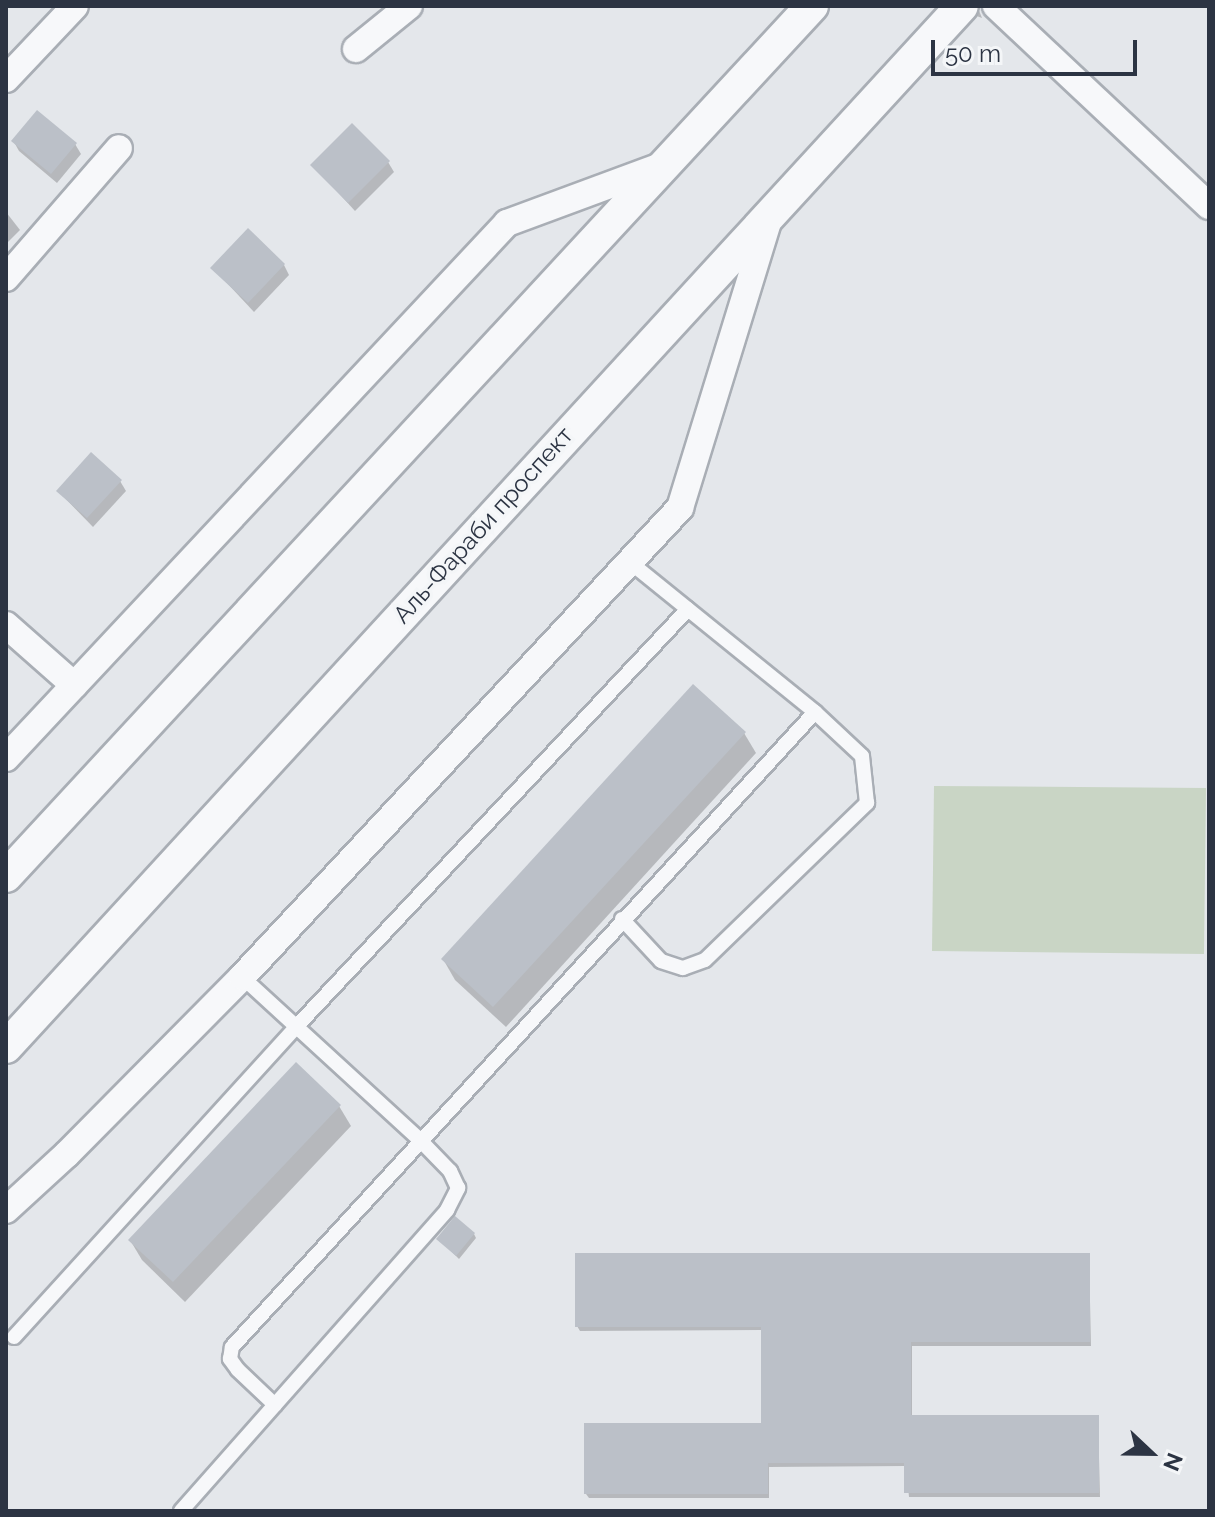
<!DOCTYPE html>
<meta charset="utf-8">
<style>
body{margin:0}
#map{position:relative;width:1215px;height:1517px;overflow:hidden;background:#e4e7eb;font-family:Raleway,sans-serif}
div>[style]{position:absolute}
.green>*{inset:0;background:#c9d5c5}
.shadow>*{inset:0;background:#0003}
.building>*{inset:0;background:#bbc0c8}
.roads{filter:drop-shadow(2px 0 #a9aeb5) drop-shadow(-2px 0 #a9aeb5) drop-shadow(0 2px #a9aeb5) drop-shadow(0 -2px #a9aeb5)}
.service>*{height:14px;margin:-7px;padding:0 7px;transform-origin:7px;border-radius:7px;background:#f7f8fa}
.minor>*{height:26px;margin:-13px;padding:0 13px;transform-origin:13px;border-radius:13px;background:#f7f8fa}
.tertiary>*{height:32px;margin:-16px;padding:0 16px;transform-origin:16px;border-radius:16px;background:#f7f8fa}
span{translate:-50% -50%;white-space:nowrap;text-align:center;line-height:1.15;-webkit-text-stroke:7px #f4f6f8;paint-order:stroke}
.street-label{font-size:24px;color:#2c3443}
.frame{position:absolute;inset:0;border:8px solid #2c3443;pointer-events:none}
.north{position:absolute;left:1111px;top:1413px;width:80px;height:80px;-webkit-text-stroke:6px #f4f6f8;paint-order:stroke;rotate:112deg;font-size:22px;font-weight:700;line-height:32px;text-align:center;color:#2c3443}
.north::after{content:'';display:block;margin:auto;width:28px;height:36px;background:#2c3443;clip-path:polygon(50% 0,100% 100%,50% 72%,0 100%)}
.scale{position:absolute;left:931px;top:40px;width:206px;height:36px;box-sizing:border-box;border:4px solid #2c3443;border-top:0;padding-left:10px;font-size:24px;line-height:28px;white-space:nowrap;color:#2c3443;-webkit-text-stroke:6px #f4f6f8;paint-order:stroke}
</style>
<div id="map">
<div class="green">
<div style="clip-path:polygon(934px 786px,1206px 788px,1204px 954px,932px 951px)"></div>
</div>
<div class="shadow">
<div style="clip-path:polygon(978px 8px,982px 18px,974px 15px)"></div>
<div style="clip-path:polygon(14px 142px,75px 144px,81px 154px,57px 183px,19px 151px)"></div>
<div style="clip-path:polygon(388px 162px,394px 172px,355px 211px,313px 165px)"></div>
<div style="clip-path:polygon(6px 212px,20px 230px,6px 244px)"></div>
<div style="clip-path:polygon(284px 265px,289px 275px,254px 312px,213px 268px)"></div>
<div style="clip-path:polygon(120px 481px,126px 491px,93px 527px,58px 491px)"></div>
<div style="clip-path:polygon(744px 733px,756px 753px,506px 1027px,455px 980px,443px 959px)"></div>
<div style="clip-path:polygon(339px 1106px,351px 1126px,185px 1302px,142px 1260px,130px 1240px)"></div>
<div style="clip-path:polygon(474px 1234px,476px 1238px,459px 1259px,439px 1239px)"></div>
<div style="clip-path:polygon(1089px 1255px,1091px 1346px,912px 1346px,912px 1417px,1098px 1417px,1100px 1497px,909px 1497px,906px 1466px,769px 1467px,769px 1498px,589px 1498px,586px 1494px,763px 1425px,763px 1330px,580px 1331px,577px 1326px)"></div>
</div>
<div class="building">
<div style="clip-path:polygon(37px 110px,77px 143px,51px 174px,11px 141px)"></div>
<div style="clip-path:polygon(352px 123px,390px 161px,348px 203px,310px 165px)"></div>
<div style="clip-path:polygon(248px 228px,285px 264px,248px 303px,210px 268px)"></div>
<div style="clip-path:polygon(91px 452px,122px 480px,87px 518px,56px 491px)"></div>
<div style="clip-path:polygon(693px 684px,746px 732px,493px 1007px,441px 959px)"></div>
<div style="clip-path:polygon(296px 1062px,341px 1105px,173px 1282px,128px 1240px)"></div>
<div style="clip-path:polygon(455px 1216px,475px 1233px,456px 1256px,436px 1239px)"></div>
<div style="clip-path:polygon(575px 1253px,1090px 1253px,1090px 1342px,911px 1342px,911px 1415px,1099px 1415px,1099px 1493px,904px 1493px,904px 1463px,768px 1463px,768px 1494px,584px 1494px,584px 1423px,761px 1423px,761px 1327px,575px 1327px)"></div>
</div>
<div class="roads">
<div class="service">
<div style="left:622px;top:919px;width:57px;rotate:47.1deg"></div>
<div style="left:661px;top:961px;width:23px;rotate:18deg"></div>
<div style="left:683px;top:968px;width:23px;rotate:-20deg"></div>
<div style="left:705px;top:960px;width:226px;rotate:-44.1deg"></div>
<div style="left:867px;top:803px;width:47px;rotate:-96.1deg"></div>
<div style="left:862px;top:756px;width:64px;rotate:-136.9deg"></div>
<div style="left:815px;top:712px;width:238px;rotate:-141deg"></div>
<div style="left:14px;top:1337px;width:419px;rotate:-47.7deg"></div>
<div style="left:296px;top:1027px;width:573px;rotate:-46.84deg"></div>
<div style="left:275px;top:1405px;width:51px;rotate:-136.6deg"></div>
<div style="left:238px;top:1370px;width:14px;rotate:-126deg"></div>
<div style="left:230px;top:1359px;width:12px;rotate:-81deg"></div>
<div style="left:232px;top:1347px;width:862px;rotate:-47.44deg"></div>
<div style="left:181px;top:1511px;width:402px;rotate:-48.5deg"></div>
<div style="left:447px;top:1210px;width:25px;rotate:-63deg"></div>
<div style="left:458px;top:1188px;width:19px;rotate:-115deg"></div>
<div style="left:450px;top:1171px;width:43px;rotate:-134.1deg"></div>
<div style="left:420px;top:1140px;width:241px;rotate:-137.5deg"></div>
</div>
<div class="minor">
<div style="left:996px;top:6px;width:292px;rotate:43.2deg"></div>
<div style="left:356px;top:49px;width:68px;rotate:-39.1deg"></div>
<div style="left:6px;top:79px;width:100px;rotate:-46.6deg"></div>
<div style="left:6px;top:278px;width:172px;rotate:-49deg"></div>
<div style="left:6px;top:625px;width:91px;rotate:41.4deg"></div>
<div style="left:6px;top:758px;width:733px;rotate:-46.88deg"></div>
<div style="left:507px;top:223px;width:167px;rotate:-20.3deg"></div>
<div style="left:6px;top:1210px;width:83px;rotate:-42.6deg"></div>
<div style="left:67px;top:1154px;width:249px;rotate:-45.3deg"></div>
<div style="left:242px;top:977px;width:642px;rotate:-46.96deg"></div>
<div style="left:680px;top:508px;width:303px;rotate:-72.9deg"></div>
</div>
<div class="tertiary">
<div style="left:6px;top:876px;width:1186px;rotate:-47.19deg"></div>
<div style="left:6px;top:1047px;width:1413px;rotate:-47.44deg"></div>
</div>
</div>
<div class="street-label">
<span style="left:483px;top:525px;rotate:-48deg">Аль-Фараби проспект</span>
</div>
<div class="frame"></div>
<div class="north">N</div>
<div class="scale">50 m</div>
</div>
